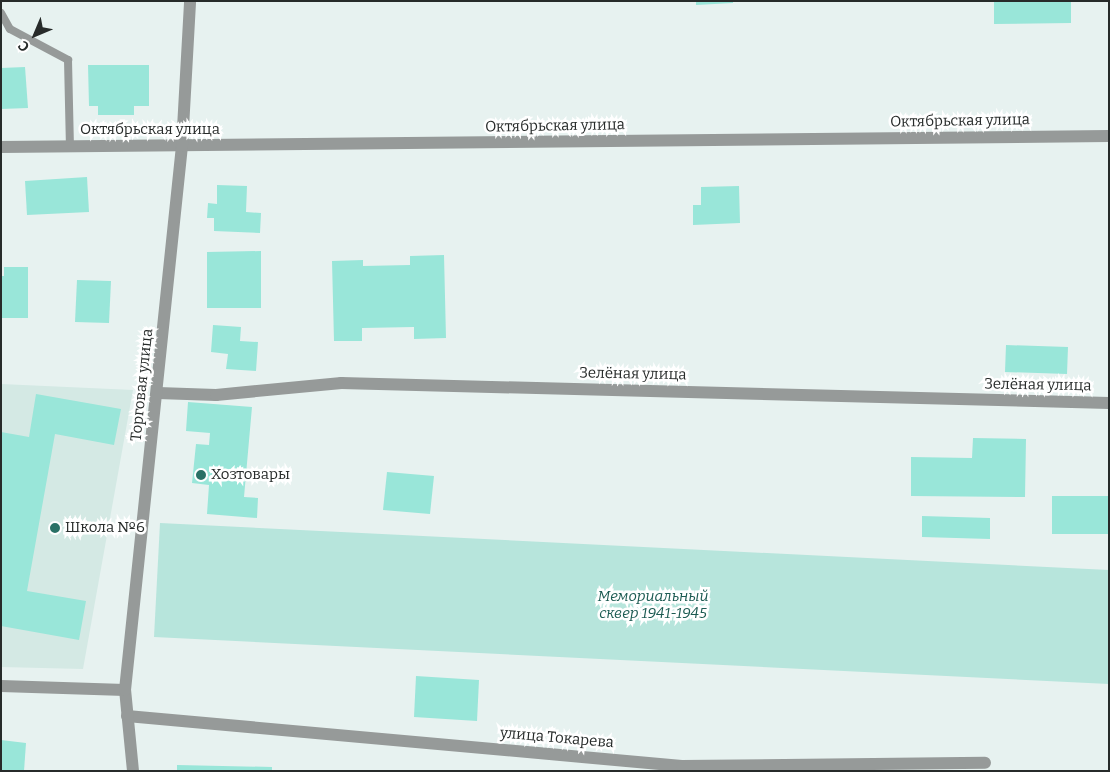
<!DOCTYPE html>
<meta charset="utf-8">
<style>
body{margin:0}
#map{position:relative;width:1110px;height:772px;overflow:hidden;background:#e7f2f0;font-family:Bitter,serif}
div>[style]{position:absolute}
.built>*{inset:0;background:#d4e9e4}
.green>*{inset:0;background:#b7e5dc}
.building>*{inset:0;background:#99e6d9}
.lane>*{height:8px;margin:-4px;padding:0 4px;transform-origin:4px;border-radius:4px;background:#969a99}
.street>*{height:12px;margin:-6px;padding:0 6px;transform-origin:6px;border-radius:6px;background:#969a99}
.dots>*{width:14px;height:14px;translate:-50% -50%;box-sizing:border-box;border:2px solid #fff;border-radius:50%}
span{translate:-50% -50%;white-space:nowrap;text-align:center;line-height:1.15;-webkit-text-stroke:5px #fff;paint-order:stroke}
.street-label{font-size:15px;color:#272b2a}
.poi-label{font-size:15px;color:#272b2a}
.left{translate:0 -50%;text-align:left}
.park-label{font-size:15px;color:#1c5b52;font-style:italic}
.frame{position:absolute;inset:0;border:2px solid #272b2a;pointer-events:none}
.north{position:absolute;left:10px;top:10px;width:50px;height:50px;-webkit-text-stroke:4px #fff;paint-order:stroke;rotate:225deg;font-size:14px;font-weight:700;line-height:20px;text-align:center;color:#272b2a}
.north::after{content:'';display:block;margin:auto;width:18px;height:22px;background:#272b2a;clip-path:polygon(50% 0,100% 100%,50% 72%,0 100%)}
</style>
<div id="map">
<div class="built">
<div style="clip-path:polygon(1px 384px,133px 390px,83px 669px,1px 667px)"></div>
</div>
<div class="green">
<div style="clip-path:polygon(160px 523px,1109px 570px,1109px 684px,154px 637px)"></div>
</div>
<div class="building">
<div style="clip-path:polygon(696px 1px,733px 1px,733px 3px,696px 5px)"></div>
<div style="clip-path:polygon(994px 1px,1071px 1px,1071px 23px,994px 24px)"></div>
<div style="clip-path:polygon(88px 65px,149px 65px,149px 106px,134px 106px,134px 115px,98px 115px,98px 106px,89px 106px)"></div>
<div style="clip-path:polygon(25px 67px,28px 108px,1px 109px,1px 68px)"></div>
<div style="clip-path:polygon(87px 177px,89px 212px,27px 215px,25px 181px)"></div>
<div style="clip-path:polygon(217px 185px,247px 186px,246px 212px,261px 213px,260px 233px,214px 231px,214px 218px,207px 218px,208px 203px,217px 204px)"></div>
<div style="clip-path:polygon(739px 186px,740px 223px,693px 225px,693px 205px,701px 205px,701px 187px)"></div>
<div style="clip-path:polygon(261px 251px,261px 308px,207px 308px,207px 252px)"></div>
<div style="clip-path:polygon(444px 255px,446px 338px,414px 339px,414px 327px,362px 328px,362px 341px,334px 341px,332px 261px,363px 260px,363px 266px,410px 265px,410px 256px)"></div>
<div style="clip-path:polygon(4px 267px,28px 267px,28px 318px,1px 318px,1px 276px,4px 276px)"></div>
<div style="clip-path:polygon(77px 280px,111px 281px,109px 323px,75px 322px)"></div>
<div style="clip-path:polygon(213px 325px,241px 327px,240px 341px,258px 342px,256px 371px,226px 369px,228px 354px,211px 352px)"></div>
<div style="clip-path:polygon(1006px 345px,1068px 347px,1067px 374px,1005px 372px)"></div>
<div style="clip-path:polygon(36px 394px,121px 409px,114px 445px,55px 434px,27px 591px,86px 601px,79px 640px,1px 626px,1px 432px,29px 437px)"></div>
<div style="clip-path:polygon(188px 402px,252px 407px,244px 497px,258px 498px,257px 518px,207px 514px,209px 485px,192px 483px,196px 444px,209px 445px,210px 433px,186px 431px)"></div>
<div style="clip-path:polygon(973px 438px,1026px 439px,1025px 497px,911px 496px,911px 457px,972px 458px)"></div>
<div style="clip-path:polygon(387px 472px,434px 476px,430px 514px,383px 510px)"></div>
<div style="clip-path:polygon(1052px 496px,1109px 496px,1109px 534px,1052px 534px)"></div>
<div style="clip-path:polygon(922px 516px,990px 518px,990px 539px,922px 537px)"></div>
<div style="clip-path:polygon(416px 676px,479px 680px,477px 721px,414px 717px)"></div>
<div style="clip-path:polygon(1px 740px,26px 743px,24px 771px,1px 771px)"></div>
<div style="clip-path:polygon(177px 765px,272px 767px,272px 771px,177px 771px)"></div>
</div>
<div class="lane">
<div style="left:1px;top:13px;width:18px;rotate:61deg"></div>
<div style="left:10px;top:29px;width:66px;rotate:28.1deg"></div>
<div style="left:68px;top:60px;width:86px;rotate:88.7deg"></div>
</div>
<div class="street">
<div style="left:1px;top:147px;width:1108px;rotate:-0.57deg"></div>
<div style="left:158px;top:393px;width:58px;rotate:2deg"></div>
<div style="left:216px;top:395px;width:126px;rotate:-5.5deg"></div>
<div style="left:341px;top:383px;width:768px;rotate:1.49deg"></div>
<div style="left:1px;top:686px;width:124px;rotate:1.8deg"></div>
<div style="left:127px;top:716px;width:557px;rotate:5.15deg"></div>
<div style="left:682px;top:766px;width:303px;rotate:-0.6deg"></div>
<div style="left:133px;top:771px;width:81px;rotate:-95.6deg"></div>
<div style="left:125px;top:690px;width:547px;rotate:-84.02deg"></div>
<div style="left:182px;top:146px;width:145px;rotate:-86.8deg"></div>
</div>
<div class="dots">
<div style="left:201px;top:475px;background:#2a7166"></div>
<div style="left:55px;top:528px;background:#2a7166"></div>
</div>
<div class="street-label">
<span style="left:960px;top:121px;rotate:-1deg">Октябрьская улица</span>
<span style="left:555px;top:126px;rotate:-1deg">Октябрьская улица</span>
<span style="left:150px;top:130px">Октябрьская улица</span>
<span style="left:633px;top:374px;rotate:1deg">Зелёная улица</span>
<span style="left:142px;top:385px;rotate:-84deg">Торговая улица</span>
<span style="left:1038px;top:385px;rotate:1deg">Зелёная улица</span>
<span style="left:557px;top:738px;rotate:5deg">улица Токарева</span>
</div>
<div class="poi-label">
<span class="left" style="left:211px;top:475px">Хозтовары</span>
<span class="left" style="left:65px;top:528px">Школа №6</span>
</div>
<div class="park-label">
<span style="left:653px;top:605px">Мемориальный<br>сквер 1941-1945</span>
</div>
<div class="frame"></div>
<div class="north">С</div>
</div>
